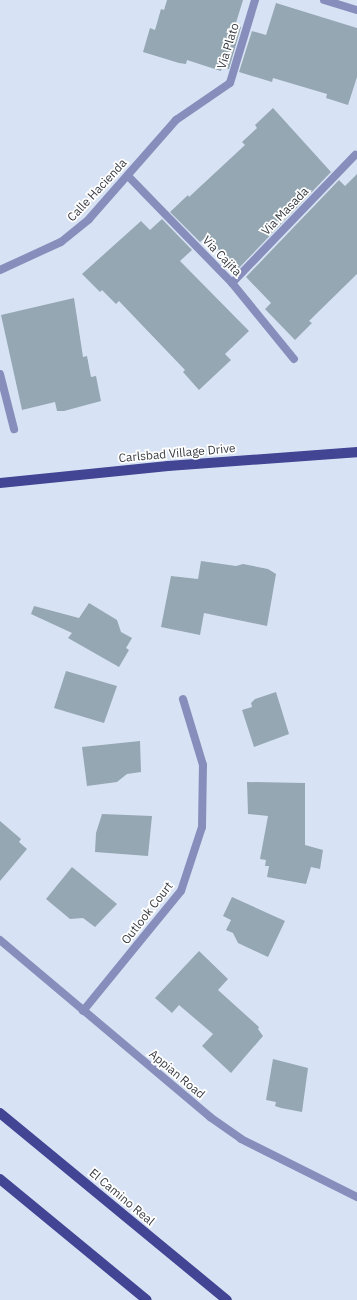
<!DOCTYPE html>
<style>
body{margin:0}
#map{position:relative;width:357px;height:1300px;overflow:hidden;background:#d7e3f4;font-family:"IBM Plex Sans",sans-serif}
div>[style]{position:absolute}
.building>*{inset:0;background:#95a7b2}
.street>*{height:8px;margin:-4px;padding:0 4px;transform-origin:4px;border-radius:4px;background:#888ebb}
.primary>*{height:10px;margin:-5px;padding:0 5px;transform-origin:5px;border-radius:5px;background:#424494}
span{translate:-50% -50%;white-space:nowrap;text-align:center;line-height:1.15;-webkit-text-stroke:3.5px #fff;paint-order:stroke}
.street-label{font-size:12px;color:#373b42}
</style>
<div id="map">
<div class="building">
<div style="clip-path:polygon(167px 0,243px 0,235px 26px,241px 27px,229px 69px,222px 67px,221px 71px,187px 60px,186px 64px,179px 63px,143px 52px,150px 28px,155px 30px,161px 9px,164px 10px)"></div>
<div style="clip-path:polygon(276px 3px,357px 28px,357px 77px,348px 105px,326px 98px,327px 94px,273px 78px,272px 82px,239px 72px,252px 31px,266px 35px)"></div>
<div style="clip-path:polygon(273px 108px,331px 172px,238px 269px,206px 237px,200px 242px,170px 212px,188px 195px,189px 197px,245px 145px,242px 142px,257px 128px,255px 125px)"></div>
<div style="clip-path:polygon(357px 174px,357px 274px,309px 321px,312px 323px,295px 340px,265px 309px,271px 303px,246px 277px,339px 180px,345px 186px)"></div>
<div style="clip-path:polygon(162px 219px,192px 250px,180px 261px,249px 331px,225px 354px,231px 360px,199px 390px,183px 372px,185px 370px,119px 301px,116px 304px,102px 290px,100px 292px,82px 274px,141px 221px,150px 230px)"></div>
<div style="clip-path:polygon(74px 298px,83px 357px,87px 356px,91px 377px,96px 376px,101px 401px,64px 411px,57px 411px,55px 402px,22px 410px,1px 315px)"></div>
<div style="clip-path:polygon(201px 561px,236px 566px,243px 564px,268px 569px,276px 574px,267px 626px,204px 613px,200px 635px,161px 627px,171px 576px,198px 579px)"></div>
<div style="clip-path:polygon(89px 603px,117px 620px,121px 632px,132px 638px,126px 648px,129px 650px,119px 667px,68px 638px,72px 633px,31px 614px,34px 606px,79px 618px)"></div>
<div style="clip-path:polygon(66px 671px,117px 686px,104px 723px,54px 708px)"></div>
<div style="clip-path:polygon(276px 692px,289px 734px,254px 747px,242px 710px,252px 707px,251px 703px,255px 699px)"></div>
<div style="clip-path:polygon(140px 741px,141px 772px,127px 774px,117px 782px,87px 786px,82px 747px)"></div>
<div style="clip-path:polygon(247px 782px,305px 783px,305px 845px,323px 850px,320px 869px,311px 867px,306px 884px,267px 877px,269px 866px,265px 866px,266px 860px,260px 859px,268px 816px,248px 814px)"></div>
<div style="clip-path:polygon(102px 814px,152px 816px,148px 856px,95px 852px,96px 833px)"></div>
<div style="clip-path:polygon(0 821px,21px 839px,19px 842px,27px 849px,0 881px)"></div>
<div style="clip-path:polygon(72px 867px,117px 904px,95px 927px,83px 918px,70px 919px,46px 899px)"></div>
<div style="clip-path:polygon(232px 897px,285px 921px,268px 957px,238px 943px,233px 933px,226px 930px,231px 920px,223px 916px)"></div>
<div style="clip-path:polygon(199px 951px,228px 979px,218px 990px,259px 1027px,258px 1029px,263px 1036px,231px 1073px,202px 1046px,213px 1034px,179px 1005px,172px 1013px,155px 998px)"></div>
<div style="clip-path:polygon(273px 1059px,308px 1068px,302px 1112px,281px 1108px,275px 1106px,276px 1102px,266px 1100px)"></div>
</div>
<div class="street">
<div style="left:324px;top:0;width:34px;rotate:17deg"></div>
<div style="left:128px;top:176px;width:149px;rotate:45.8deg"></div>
<div style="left:232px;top:283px;width:98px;rotate:50.8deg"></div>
<div style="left:0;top:270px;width:67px;rotate:-24.7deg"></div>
<div style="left:61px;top:242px;width:36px;rotate:-39deg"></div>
<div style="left:89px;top:219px;width:132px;rotate:-48.7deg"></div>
<div style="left:176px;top:120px;width:65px;rotate:-34.4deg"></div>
<div style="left:230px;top:83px;width:87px;rotate:-73.2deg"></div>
<div style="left:232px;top:283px;width:178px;rotate:-46.1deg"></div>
<div style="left:0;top:374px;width:57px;rotate:75.7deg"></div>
<div style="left:0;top:940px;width:275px;rotate:40.1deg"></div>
<div style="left:210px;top:1117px;width:38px;rotate:35deg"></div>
<div style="left:241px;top:1139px;width:130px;rotate:26.6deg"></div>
<div style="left:83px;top:1011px;width:155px;rotate:-50.8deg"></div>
<div style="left:181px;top:891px;width:67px;rotate:-71.8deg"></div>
<div style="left:202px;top:827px;width:62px;rotate:-89.1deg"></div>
<div style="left:203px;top:765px;width:69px;rotate:-106.9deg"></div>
</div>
<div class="primary">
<div style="left:0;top:483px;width:169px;rotate:-5.8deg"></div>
<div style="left:168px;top:466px;width:190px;rotate:-4.2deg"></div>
<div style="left:0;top:1113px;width:294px;rotate:39.5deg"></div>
<div style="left:0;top:1179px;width:190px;rotate:39.5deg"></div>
</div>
<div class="street-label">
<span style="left:228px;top:46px;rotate:-73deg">Via Plato</span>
<span style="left:97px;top:190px;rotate:-47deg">Calle Hacienda</span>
<span style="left:285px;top:211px;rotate:-46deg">Via Masada</span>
<span style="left:222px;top:256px;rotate:46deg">Via Cajita</span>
<span style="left:177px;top:453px;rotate:-5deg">Carlsbad Village Drive</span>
<span style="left:147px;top:913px;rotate:-52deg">Outlook Court</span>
<span style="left:177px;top:1074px;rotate:40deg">Appian Road</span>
<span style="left:122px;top:1197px;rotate:40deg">El Camino Real</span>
</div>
</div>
